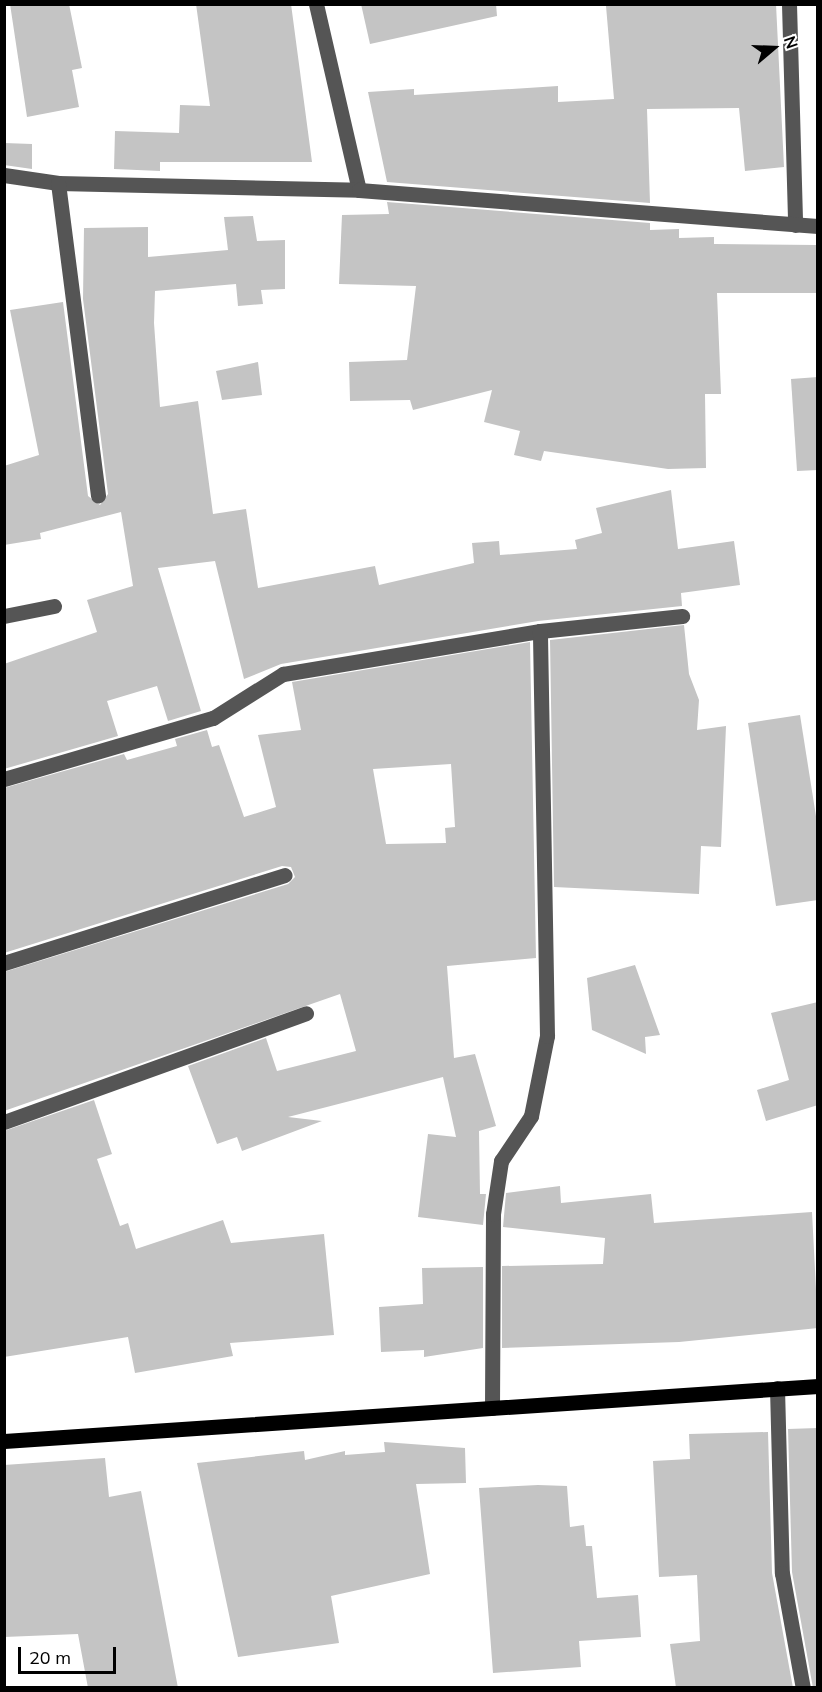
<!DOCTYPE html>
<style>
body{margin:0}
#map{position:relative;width:822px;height:1692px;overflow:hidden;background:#fff;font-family:Mulish,sans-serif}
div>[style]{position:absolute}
.building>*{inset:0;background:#c4c4c4}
.minor>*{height:15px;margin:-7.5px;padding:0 7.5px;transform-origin:7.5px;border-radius:7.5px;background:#555}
.major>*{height:15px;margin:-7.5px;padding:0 7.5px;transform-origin:7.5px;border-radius:7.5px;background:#000}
span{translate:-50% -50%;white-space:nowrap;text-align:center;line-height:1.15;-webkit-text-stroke:6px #fff;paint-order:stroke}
.frame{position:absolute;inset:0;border:6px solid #000;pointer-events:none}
.north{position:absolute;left:744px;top:18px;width:60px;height:60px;-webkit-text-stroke:4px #fff;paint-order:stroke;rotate:71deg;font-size:16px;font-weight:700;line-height:24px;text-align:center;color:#000}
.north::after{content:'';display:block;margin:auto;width:21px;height:27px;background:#000;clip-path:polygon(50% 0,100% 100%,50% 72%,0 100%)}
.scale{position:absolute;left:18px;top:1647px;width:98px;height:27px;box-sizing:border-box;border:3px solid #000;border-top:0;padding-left:8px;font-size:18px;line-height:21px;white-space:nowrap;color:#000;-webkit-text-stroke:4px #fff;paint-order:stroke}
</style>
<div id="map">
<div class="building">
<div style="clip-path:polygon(10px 4px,69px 4px,82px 68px,72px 70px,79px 107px,27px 117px)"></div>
<div style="clip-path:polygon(196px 4px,291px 4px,312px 162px,160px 162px,160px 171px,114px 169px,115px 131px,179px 133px,180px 105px,210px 106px)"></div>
<div style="clip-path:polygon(361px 4px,496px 4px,497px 16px,370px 44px)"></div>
<div style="clip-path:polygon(776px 4px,784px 167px,745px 171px,739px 108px,647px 109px,650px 203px,387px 182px,368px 92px,414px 89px,414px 95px,558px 86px,558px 102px,614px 99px,606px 6px)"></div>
<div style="clip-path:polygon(4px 143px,32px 144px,32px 169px,4px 165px)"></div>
<div style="clip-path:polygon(387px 202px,650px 223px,650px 230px,679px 229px,679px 238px,714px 237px,714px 244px,816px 245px,817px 293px,717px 293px,721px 394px,705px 394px,706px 468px,668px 469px,544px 451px,541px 461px,514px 455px,520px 431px,484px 422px,492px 390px,413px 410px,410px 400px,350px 401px,349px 362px,407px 360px,416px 286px,339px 284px,342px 215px,389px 214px)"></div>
<div style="clip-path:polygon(253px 216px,257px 241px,285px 240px,285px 289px,261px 290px,263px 304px,238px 306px,236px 284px,155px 291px,154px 323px,160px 407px,198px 401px,213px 514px,246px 509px,258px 588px,375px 566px,379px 585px,474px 563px,472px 543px,499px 541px,500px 555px,577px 549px,575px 540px,602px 533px,596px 508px,671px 490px,678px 549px,734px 541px,740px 585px,681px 593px,682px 606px,538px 621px,281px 664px,244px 679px,215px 561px,158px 568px,201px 711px,168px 721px,157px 686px,107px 701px,118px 736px,4px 769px,4px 664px,97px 632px,87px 600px,133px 586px,121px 512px,40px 533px,41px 539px,4px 545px,4px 466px,39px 455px,10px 310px,63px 302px,88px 496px,100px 505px,108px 494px,83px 299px,84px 228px,148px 227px,148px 257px,228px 250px,224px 217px)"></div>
<div style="clip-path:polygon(258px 362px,262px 395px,222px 400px,216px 371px)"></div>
<div style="clip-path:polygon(818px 377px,818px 470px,797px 471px,791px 379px)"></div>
<div style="clip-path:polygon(684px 625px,689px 674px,699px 700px,697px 730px,726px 726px,721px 847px,701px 846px,699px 894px,554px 887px,550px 640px)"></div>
<div style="clip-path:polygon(evenodd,530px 642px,536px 958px,447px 966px,454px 1058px,475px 1054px,496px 1126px,479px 1131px,480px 1194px,486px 1194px,483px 1225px,418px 1217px,428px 1134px,456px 1137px,443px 1077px,288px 1117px,322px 1121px,242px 1151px,237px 1137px,217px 1144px,188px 1066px,266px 1038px,277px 1071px,356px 1051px,340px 994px,4px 1111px,4px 972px,288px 884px,295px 877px,291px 867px,282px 866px,4px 953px,4px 788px,124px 754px,127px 760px,177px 746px,175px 739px,207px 730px,212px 747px,219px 745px,244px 817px,276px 807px,258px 735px,301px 730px,292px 682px,530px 642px,451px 764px,455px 827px,445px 828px,446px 843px,386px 844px,373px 769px,451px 764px)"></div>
<div style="clip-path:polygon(800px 715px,818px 829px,818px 900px,776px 906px,748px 723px)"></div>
<div style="clip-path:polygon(635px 965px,660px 1035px,645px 1037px,646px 1054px,592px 1030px,587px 978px)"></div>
<div style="clip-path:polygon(818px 1002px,818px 1105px,766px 1121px,757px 1090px,789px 1080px,771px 1013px)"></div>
<div style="clip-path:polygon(94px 1100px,112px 1154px,97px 1159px,120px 1226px,128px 1223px,136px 1249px,223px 1220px,231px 1243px,324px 1234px,334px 1335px,230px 1343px,233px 1356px,135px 1373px,128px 1337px,4px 1357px,4px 1131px)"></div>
<div style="clip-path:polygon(560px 1186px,561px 1203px,651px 1194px,654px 1223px,812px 1212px,818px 1328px,679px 1342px,502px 1348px,502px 1266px,603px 1264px,605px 1238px,503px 1227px,506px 1193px)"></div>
<div style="clip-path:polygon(483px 1267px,483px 1348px,424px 1357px,424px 1350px,381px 1352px,379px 1307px,423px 1304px,422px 1268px)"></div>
<div style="clip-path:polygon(818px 1428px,818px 1688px,813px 1688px,792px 1572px,788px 1429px)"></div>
<div style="clip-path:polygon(768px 1432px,772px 1573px,793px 1688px,676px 1688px,670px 1644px,700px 1641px,697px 1575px,659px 1577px,653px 1461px,690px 1459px,689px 1434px)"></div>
<div style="clip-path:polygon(384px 1442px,465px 1448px,466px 1483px,416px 1484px,430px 1574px,331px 1596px,339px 1643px,238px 1657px,197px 1463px,304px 1451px,305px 1460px,345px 1451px,345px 1455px,385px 1452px)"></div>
<div style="clip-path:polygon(105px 1458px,109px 1497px,141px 1491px,178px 1688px,88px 1688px,78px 1634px,4px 1637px,4px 1465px)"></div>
<div style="clip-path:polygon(538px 1485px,567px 1486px,570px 1527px,584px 1525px,586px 1546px,592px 1546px,597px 1598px,638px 1595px,641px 1637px,579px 1641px,581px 1667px,493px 1673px,479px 1488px)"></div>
</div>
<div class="minor">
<div style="left:316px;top:4px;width:191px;rotate:77deg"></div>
<div style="left:789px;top:4px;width:221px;rotate:88.4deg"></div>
<div style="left:4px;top:175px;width:55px;rotate:8.4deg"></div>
<div style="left:58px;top:183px;width:301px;rotate:1.3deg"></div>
<div style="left:359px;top:190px;width:460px;rotate:4.5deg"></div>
<div style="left:58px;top:183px;width:315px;rotate:82.7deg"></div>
<div style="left:4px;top:616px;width:51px;rotate:-11.3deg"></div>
<div style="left:4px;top:779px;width:218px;rotate:-16.3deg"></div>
<div style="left:213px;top:718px;width:83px;rotate:-32.2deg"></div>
<div style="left:283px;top:674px;width:261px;rotate:-9.5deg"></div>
<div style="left:540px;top:631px;width:143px;rotate:-6deg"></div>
<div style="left:4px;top:963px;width:294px;rotate:-17.4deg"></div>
<div style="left:4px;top:1122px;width:321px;rotate:-19.8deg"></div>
<div style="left:777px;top:1388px;width:185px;rotate:88.5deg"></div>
<div style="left:782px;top:1573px;width:117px;rotate:79.7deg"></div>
<div style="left:492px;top:1408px;width:194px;rotate:-89.7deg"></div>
<div style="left:493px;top:1214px;width:54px;rotate:-81.4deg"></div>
<div style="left:501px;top:1161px;width:54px;rotate:-56.3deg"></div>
<div style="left:531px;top:1116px;width:82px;rotate:-78.7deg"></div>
<div style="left:547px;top:1036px;width:405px;rotate:-91deg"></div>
</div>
<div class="major">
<div style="left:4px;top:1441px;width:816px;rotate:-3.87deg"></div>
</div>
<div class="frame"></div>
<div class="north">N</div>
<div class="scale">20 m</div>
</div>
